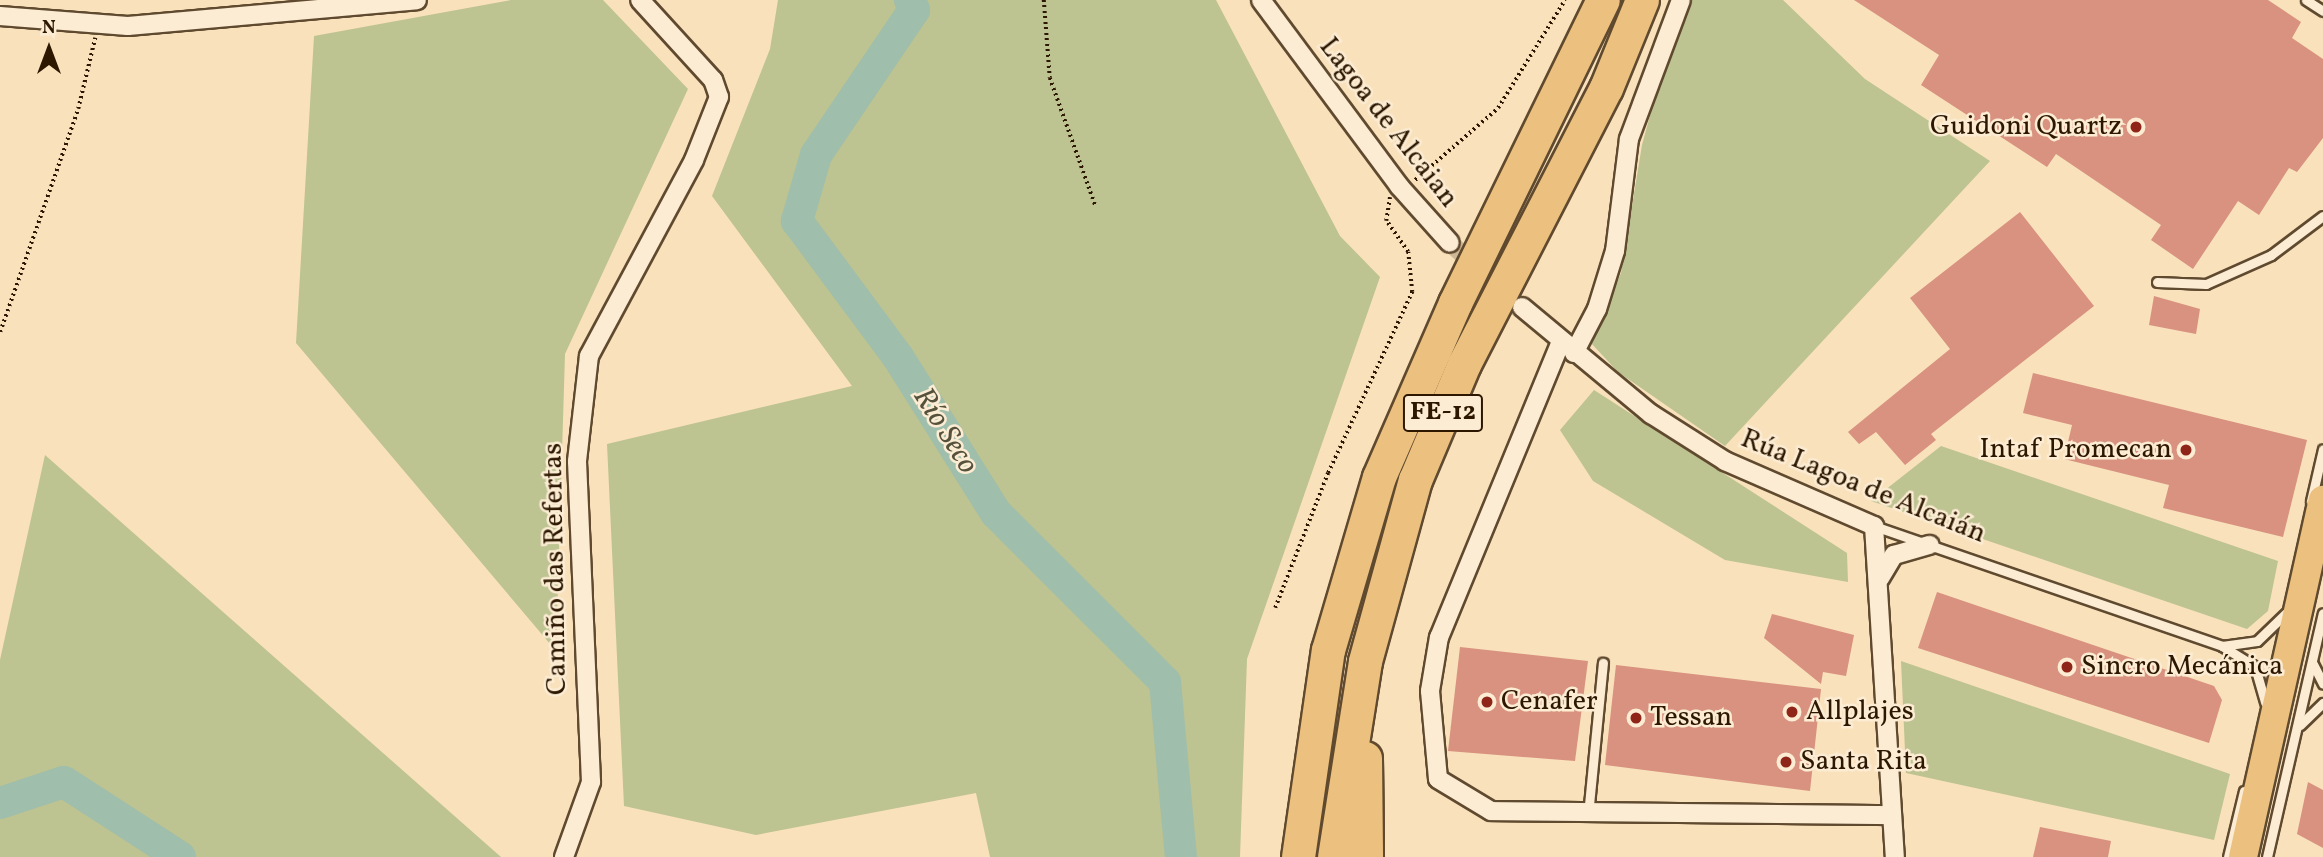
<!DOCTYPE html>
<meta charset="utf-8">
<style>
body{margin:0}
#map{position:relative;width:2323px;height:857px;overflow:hidden;background:#f9e1bc;font-family:Vollkorn,serif}
div>[style]{position:absolute}
.green>*{inset:0;background:#bdc391}
.river>*{height:32px;margin:-16px;padding:0 16px;transform-origin:16px;border-radius:16px;background:#9fbeab}
.building>*{inset:0;background:#d8927f}
.street-tunnel>*{height:18px;margin-top:-9px;transform-origin:0;background:repeating-linear-gradient(90deg,#d0b996 0 18px,transparent 0 27px)}
.path>*{height:3.5px;margin-top:-1.75px;transform-origin:0;background:repeating-linear-gradient(90deg,#2d1700 0 2px,transparent 0 5.5px)}
.roads{filter:drop-shadow(2px 0 #604a2f) drop-shadow(-2px 0 #604a2f) drop-shadow(0 2px #604a2f) drop-shadow(0 -2px #604a2f)}
.lane>*{height:9px;margin:-4.5px;padding:0 4.5px;transform-origin:4.5px;border-radius:4.5px;background:#fbecd3}
.street>*{height:18px;margin:-9px;padding:0 9px;transform-origin:9px;border-radius:9px;background:#fbecd3}
.primary>*{height:28px;margin:-14px;padding:0 14px;transform-origin:14px;border-radius:14px;background:#ecc07e}
.highway>*{height:33px;margin:-16.5px;padding:0 16.5px;transform-origin:16.5px;border-radius:16.5px;background:#ecc07e}
.dots>*{width:19px;height:19px;translate:-50% -50%;box-sizing:border-box;border:4px solid #fbecd3;border-radius:50%}
span{translate:-50% -50%;white-space:nowrap;text-align:center;line-height:1.15;-webkit-text-stroke:5px #fbecd3;paint-order:stroke}
.shield-label span{padding:2px 5px;background:#fbecd3;border:2px solid;border-radius:5px;-webkit-text-stroke-width:0}
.shield-label{font-size:26px;color:#2d1700;font-weight:700}
.street-label{font-size:28px;color:#2d1700}
.poi-label{font-size:28px;color:#2d1700}
.right{translate:-100% -50%;text-align:right}
.left{translate:0 -50%;text-align:left}
.water-label{font-size:30px;color:#55513c;font-style:italic}
.north{position:absolute;left:14px;top:14px;width:70px;height:70px;-webkit-text-stroke:5px #fbecd3;paint-order:stroke;rotate:0deg;font-size:19px;font-weight:700;line-height:28px;text-align:center;color:#2d1700}
.north::after{content:'';display:block;margin:auto;width:24px;height:32px;background:#2d1700;clip-path:polygon(50% 0,100% 100%,50% 72%,0 100%)}
</style>
<div id="map">
<div class="green">
<div style="clip-path:polygon(511px 0,603px 0,688px 89px,565px 354px,556px 651px,296px 343px,314px 36px)"></div>
<div style="clip-path:polygon(778px 0,1216px 0,1340px 236px,1380px 277px,1247px 659px,1240px 857px,990px 857px,976px 793px,756px 835px,624px 806px,607px 444px,852px 386px,712px 196px,770px 49px)"></div>
<div style="clip-path:polygon(1690px 0,1783px 0,1865px 79px,1990px 161px,1725px 446px,1618px 372px,1591px 343px,1621px 273px,1642px 145px,1667px 53px)"></div>
<div style="clip-path:polygon(1594px 390px,1847px 553px,1848px 582px,1725px 560px,1593px 481px,1560px 430px)"></div>
<div style="clip-path:polygon(1941px 446px,2278px 561px,2268px 611px,2247px 629px,1871px 501px)"></div>
<div style="clip-path:polygon(45px 455px,501px 857px,0 857px,0 660px)"></div>
<div style="clip-path:polygon(1901px 661px,2230px 774px,2214px 840px,1906px 773px)"></div>
</div>
<div class="river">
<div style="left:910px;top:0;width:11px;rotate:68deg"></div>
<div style="left:914px;top:10px;width:175px;rotate:124.1deg"></div>
<div style="left:816px;top:155px;width:69px;rotate:106.1deg"></div>
<div style="left:797px;top:221px;width:169px;rotate:53.4deg"></div>
<div style="left:898px;top:357px;width:184px;rotate:57.9deg"></div>
<div style="left:996px;top:513px;width:239px;rotate:45deg"></div>
<div style="left:1165px;top:682px;width:176px;rotate:84.8deg"></div>
<div style="left:0;top:803px;width:67px;rotate:-18.2deg"></div>
<div style="left:64px;top:782px;width:138px;rotate:32.9deg"></div>
</div>
<div class="building">
<div style="clip-path:polygon(1854px 0,2268px 0,2301px 22px,2292px 38px,2323px 59px,2323px 138px,2297px 172px,2289px 168px,2259px 215px,2238px 201px,2193px 269px,2151px 240px,2161px 225px,2056px 154px,2047px 167px,1921px 85px,1939px 55px)"></div>
<div style="clip-path:polygon(2020px 212px,2094px 306px,1931px 434px,1936px 440px,1905px 465px,1876px 432px,1859px 444px,1848px 432px,1950px 349px,1910px 298px)"></div>
<div style="clip-path:polygon(2154px 296px,2200px 309px,2196px 334px,2149px 325px)"></div>
<div style="clip-path:polygon(2033px 373px,2307px 440px,2283px 537px,2163px 508px,2169px 485px,2064px 459px,2072px 425px,2023px 413px)"></div>
<div style="clip-path:polygon(1937px 592px,2214px 686px,2222px 700px,2209px 743px,1918px 648px)"></div>
<div style="clip-path:polygon(1772px 614px,1854px 635px,1846px 676px,1823px 672px,1821px 684px,1764px 638px)"></div>
<div style="clip-path:polygon(1460px 647px,1588px 661px,1575px 761px,1448px 751px)"></div>
<div style="clip-path:polygon(1616px 665px,1821px 689px,1810px 791px,1605px 765px)"></div>
<div style="clip-path:polygon(2308px 782px,2323px 790px,2323px 848px,2297px 834px)"></div>
<div style="clip-path:polygon(2040px 827px,2111px 841px,2108px 857px,2033px 857px)"></div>
</div>
<div class="street-tunnel">
<div style="left:1450px;top:243px;width:75px;rotate:41.8deg"></div>
</div>
<div class="path">
<div style="left:1044px;top:0;width:78px;rotate:85.6deg"></div>
<div style="left:1050px;top:78px;width:137px;rotate:70.4deg"></div>
<div style="left:1415px;top:180px;width:110px;rotate:-40.9deg"></div>
<div style="left:1498px;top:108px;width:127px;rotate:-58.2deg"></div>
<div style="left:0;top:332px;width:236px;rotate:-70.7deg"></div>
<div style="left:78px;top:109px;width:73px;rotate:-76.5deg"></div>
<div style="left:1275px;top:608px;width:145px;rotate:-68.6deg"></div>
<div style="left:1328px;top:473px;width:200px;rotate:-65.1deg"></div>
<div style="left:1412px;top:292px;width:40px;rotate:-95.7deg"></div>
<div style="left:1408px;top:252px;width:38px;rotate:-125deg"></div>
<div style="left:1386px;top:221px;width:24px;rotate:-81deg"></div>
</div>
<div class="roads">
<div class="lane">
<div style="left:2306px;top:0;width:20px;rotate:33deg"></div>
<div style="left:2157px;top:282px;width:49px;rotate:2.3deg"></div>
<div style="left:2206px;top:284px;width:71px;rotate:-24deg"></div>
<div style="left:2271px;top:255px;width:65px;rotate:-36.9deg"></div>
<div style="left:2311px;top:501px;width:53px;rotate:-77deg"></div>
<div style="left:1874px;top:526px;width:368px;rotate:19deg"></div>
<div style="left:2222px;top:646px;width:39px;rotate:32deg"></div>
<div style="left:2255px;top:667px;width:37px;rotate:74deg"></div>
<div style="left:2222px;top:646px;width:35px;rotate:-8deg"></div>
<div style="left:2257px;top:641px;width:40px;rotate:-44deg"></div>
<div style="left:2313px;top:664px;width:22px;rotate:63deg"></div>
<div style="left:2300px;top:725px;width:32px;rotate:-44deg"></div>
<div style="left:1588px;top:815px;width:153px;rotate:-84.4deg"></div>
<div style="left:2228px;top:857px;width:68px;rotate:-76.4deg"></div>
<div style="left:2267px;top:857px;width:250px;rotate:-77.1deg"></div>
</div>
<div class="street">
<div style="left:1261px;top:0;width:232px;rotate:53.4deg"></div>
<div style="left:1399px;top:186px;width:76px;rotate:48.2deg"></div>
<div style="left:0;top:16px;width:128px;rotate:4.5deg"></div>
<div style="left:128px;top:26px;width:290px;rotate:-5.1deg"></div>
<div style="left:1522px;top:307px;width:168px;rotate:39.7deg"></div>
<div style="left:1651px;top:414px;width:88px;rotate:32.4deg"></div>
<div style="left:1725px;top:461px;width:163px;rotate:23.6deg"></div>
<div style="left:1874px;top:526px;width:332px;rotate:86.4deg"></div>
<div style="left:1560px;top:344px;width:317px;rotate:112.4deg"></div>
<div style="left:1439px;top:637px;width:55px;rotate:99.5deg"></div>
<div style="left:1430px;top:691px;width:88px;rotate:84.8deg"></div>
<div style="left:1438px;top:779px;width:62px;rotate:31.1deg"></div>
<div style="left:1491px;top:811px;width:401px;rotate:0.6deg"></div>
<div style="left:1574px;top:353px;width:50px;rotate:-62.4deg"></div>
<div style="left:1597px;top:309px;width:61px;rotate:-72.8deg"></div>
<div style="left:1615px;top:251px;width:113px;rotate:-82.9deg"></div>
<div style="left:1629px;top:139px;width:148px;rotate:-69.5deg"></div>
<div style="left:1880px;top:578px;width:27px;rotate:-59deg"></div>
<div style="left:1894px;top:555px;width:37px;rotate:-16deg"></div>
<div style="left:564px;top:857px;width:80px;rotate:-70.2deg"></div>
<div style="left:591px;top:782px;width:321px;rotate:-92.5deg"></div>
<div style="left:577px;top:461px;width:106px;rotate:-83.5deg"></div>
<div style="left:589px;top:356px;width:222px;rotate:-61.8deg"></div>
<div style="left:694px;top:160px;width:68px;rotate:-68.4deg"></div>
<div style="left:719px;top:97px;width:18px;rotate:-109deg"></div>
<div style="left:713px;top:80px;width:108px;rotate:-132.4deg"></div>
</div>
<div class="primary">
<div style="left:2243px;top:857px;width:366px;rotate:-77.4deg"></div>
</div>
<div class="highway">
<div style="left:1365px;top:758px;width:99px;rotate:89.4deg"></div>
<div style="left:1298px;top:857px;width:209px;rotate:-81.8deg"></div>
<div style="left:1328px;top:650px;width:180px;rotate:-73.6deg"></div>
<div style="left:1379px;top:477px;width:190px;rotate:-66.4deg"></div>
<div style="left:1455px;top:303px;width:337px;rotate:-64deg"></div>
<div style="left:1334px;top:857px;width:198px;rotate:-81deg"></div>
<div style="left:1365px;top:661px;width:188px;rotate:-74.6deg"></div>
<div style="left:1415px;top:480px;width:126px;rotate:-67.1deg"></div>
<div style="left:1464px;top:364px;width:310px;rotate:-62.8deg"></div>
<div style="left:1606px;top:88px;width:95px;rotate:-67.8deg"></div>
</div>
</div>
<div class="dots">
<div style="left:2136px;top:127px;background:#8f2418"></div>
<div style="left:2186px;top:450px;background:#8f2418"></div>
<div style="left:2067px;top:667px;background:#8f2418"></div>
<div style="left:1487px;top:702px;background:#8f2418"></div>
<div style="left:1792px;top:712px;background:#8f2418"></div>
<div style="left:1636px;top:718px;background:#8f2418"></div>
<div style="left:1786px;top:762px;background:#8f2418"></div>
</div>
<div class="shield-label">
<span style="left:1443px;top:413px">FE-12</span>
</div>
<div class="street-label">
<span style="left:1388px;top:123px;rotate:52deg">Lagoa de Alcaian</span>
<span style="left:1863px;top:487px;rotate:22deg">Rúa Lagoa de Alcaián</span>
<span style="left:556px;top:569px;rotate:-91deg">Camiño das Refertas</span>
</div>
<div class="poi-label">
<span class="right" style="left:2122px;top:127px">Guidoni Quartz</span>
<span class="right" style="left:2172px;top:450px">Intaf Promecan</span>
<span class="left" style="left:2081px;top:667px">Sincro Mecánica</span>
<span class="left" style="left:1501px;top:702px">Cenafer</span>
<span class="left" style="left:1806px;top:712px">Allplajes</span>
<span class="left" style="left:1650px;top:718px">Tessan</span>
<span class="left" style="left:1800px;top:762px">Santa Rita</span>
</div>
<div class="water-label">
<span style="left:945px;top:431px;rotate:58deg">Río Seco</span>
</div>
<div class="north">N</div>
</div>
